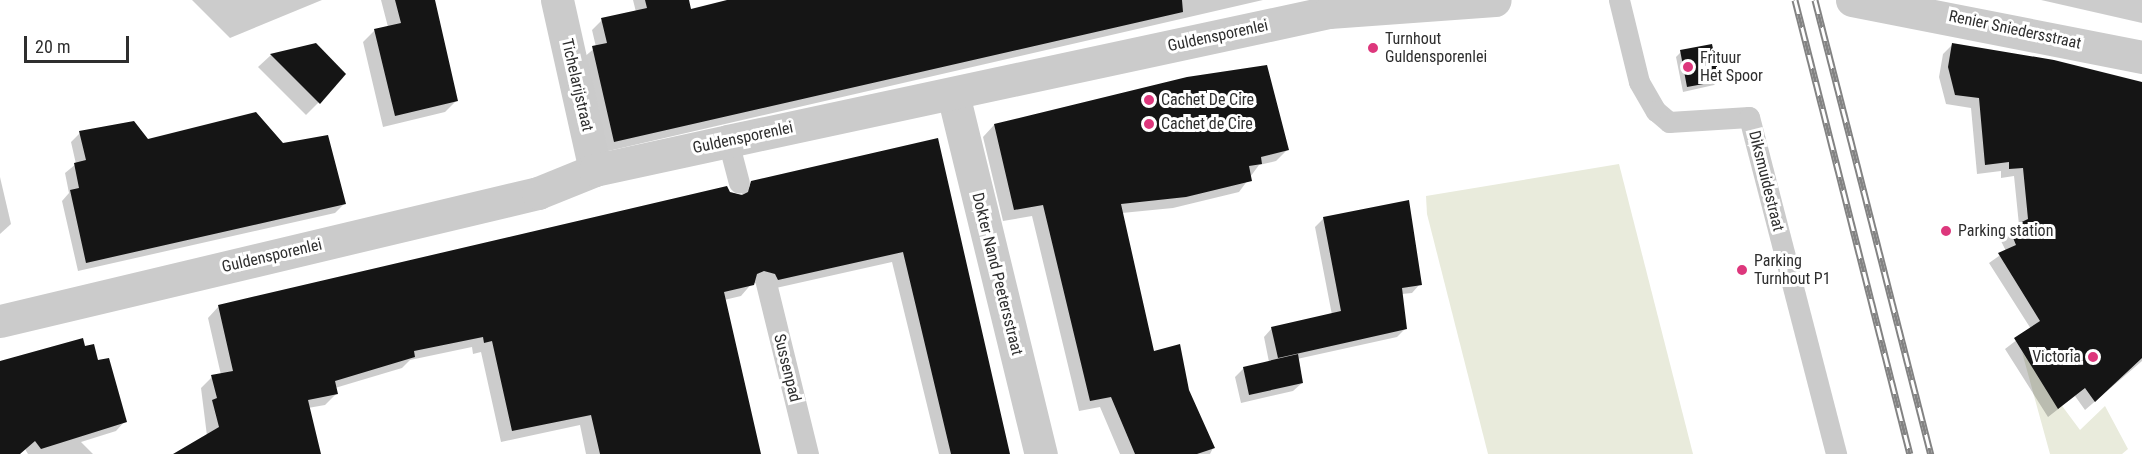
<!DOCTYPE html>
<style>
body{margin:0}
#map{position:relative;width:2142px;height:454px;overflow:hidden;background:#fff;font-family:"Roboto Condensed",sans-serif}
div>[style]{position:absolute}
.green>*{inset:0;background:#e9ebdc}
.shadow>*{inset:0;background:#0003}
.building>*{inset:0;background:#151515}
.service>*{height:21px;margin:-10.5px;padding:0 10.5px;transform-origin:10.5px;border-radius:10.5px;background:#cbcbcb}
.minor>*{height:33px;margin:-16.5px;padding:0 16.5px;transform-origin:16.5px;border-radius:16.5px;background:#cbcbcb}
.tertiary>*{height:33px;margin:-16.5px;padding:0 16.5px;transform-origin:16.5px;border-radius:16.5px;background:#cbcbcb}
.rail>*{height:7px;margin-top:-3.5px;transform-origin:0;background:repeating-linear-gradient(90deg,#fff 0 14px,#838383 0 28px);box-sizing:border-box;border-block:2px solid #838383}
.dots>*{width:16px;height:16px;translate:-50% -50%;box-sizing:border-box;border:3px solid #fff;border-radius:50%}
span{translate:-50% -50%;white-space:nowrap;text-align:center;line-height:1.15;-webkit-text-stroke:6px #fff;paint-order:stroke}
.street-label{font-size:16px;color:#2e2e2e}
.poi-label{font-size:16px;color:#2e2e2e}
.left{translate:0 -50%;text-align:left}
.right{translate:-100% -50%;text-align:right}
.scale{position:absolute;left:24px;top:36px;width:105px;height:27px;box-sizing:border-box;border:3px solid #2e2e2e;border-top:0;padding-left:8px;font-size:18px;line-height:21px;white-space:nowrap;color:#2e2e2e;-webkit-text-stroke:4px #fff;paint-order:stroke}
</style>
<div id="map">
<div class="green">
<div style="clip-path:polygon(1619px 164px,1693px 454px,1488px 454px,1427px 214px,1426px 196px)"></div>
<div style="clip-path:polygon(2022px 352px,2080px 430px,2105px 406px,2128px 449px,2122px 454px,2050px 454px)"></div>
</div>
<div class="shadow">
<div style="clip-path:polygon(192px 0,322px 0,230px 38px)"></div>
<div style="clip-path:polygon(381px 0,433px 0,457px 100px,445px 112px,383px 127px,363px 42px,375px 30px,388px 27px)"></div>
<div style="clip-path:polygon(633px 0,687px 0,690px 10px,740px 0,1263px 0,604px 152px,583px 58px,596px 47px,592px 30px,602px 20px,636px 12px)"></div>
<div style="clip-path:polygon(2041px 0,2142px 0,2142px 23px)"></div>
<div style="clip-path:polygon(315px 45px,319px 102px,306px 115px,258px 67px,271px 55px)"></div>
<div style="clip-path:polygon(1952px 45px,2142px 83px,2142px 361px,2085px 410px,2075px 396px,2048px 417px,2005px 349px,2031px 329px,1989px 263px,2006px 251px,2000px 239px,2019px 225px,2014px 176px,2001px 178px,2001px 171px,1977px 174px,1971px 108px,1946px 104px,1939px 77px,1943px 54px)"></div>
<div style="clip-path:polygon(1681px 52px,1719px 80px,1714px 85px,1683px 92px,1676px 57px)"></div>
<div style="clip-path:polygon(1187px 79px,1287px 150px,1276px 161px,1259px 165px,1239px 192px,1173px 208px,1122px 213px,1153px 353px,1188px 391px,1213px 448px,1210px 454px,1120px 454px,1100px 407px,1079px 411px,1032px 216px,1003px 221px,983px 137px,994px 125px)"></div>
<div style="clip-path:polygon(80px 133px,147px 141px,344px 204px,335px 213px,78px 271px,62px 201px,69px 193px,65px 173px,76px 164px,71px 142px)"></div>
<div style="clip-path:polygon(937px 139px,1009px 454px,939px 454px,892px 262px,767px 290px,753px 282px,741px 296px,724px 300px,759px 454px,586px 454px,580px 425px,501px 442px,481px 352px,473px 354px,472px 347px,410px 360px,402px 368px,335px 388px,336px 394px,325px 405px,308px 408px,319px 454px,186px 454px,207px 436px,201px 388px,212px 377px,221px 375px,208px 318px,219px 306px,729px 194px,740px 196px,752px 182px)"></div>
<div style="clip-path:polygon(0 177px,11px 224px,0 234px)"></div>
<div style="clip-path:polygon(1324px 218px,1420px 284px,1412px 293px,1402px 294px,1405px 329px,1397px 337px,1297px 359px,1302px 383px,1293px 391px,1241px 403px,1235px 377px,1244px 368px,1269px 362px,1264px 337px,1272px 328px,1332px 315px,1315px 227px)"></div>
<div style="clip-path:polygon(84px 348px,97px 361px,125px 421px,116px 431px,81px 442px,93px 454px,28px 454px,25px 449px,19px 454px,0 454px,0 363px)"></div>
</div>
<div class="building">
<div style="clip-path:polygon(395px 0,435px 0,458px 101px,395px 116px,374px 29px,401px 23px)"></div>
<div style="clip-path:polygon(645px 0,689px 0,691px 9px,727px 0,1182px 0,1183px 12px,614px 142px,592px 46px,607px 43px,601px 18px,647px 8px)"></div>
<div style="clip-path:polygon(316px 43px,346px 74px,320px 104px,270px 54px)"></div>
<div style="clip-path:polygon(1952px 43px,2054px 60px,2142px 82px,2142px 358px,2095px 402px,2085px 388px,2058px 409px,2014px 338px,2040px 321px,1998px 253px,2016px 245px,2009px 228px,2028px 219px,2023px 168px,2009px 169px,2009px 162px,1985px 165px,1979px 98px,1955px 95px,1948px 67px)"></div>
<div style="clip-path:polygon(1712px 44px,1720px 81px,1687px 87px,1680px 50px)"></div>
<div style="clip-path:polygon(1267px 65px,1289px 150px,1261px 157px,1262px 164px,1249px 166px,1252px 181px,1186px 197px,1121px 204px,1154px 351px,1180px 344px,1189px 390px,1215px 448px,1197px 454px,1135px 454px,1111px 397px,1090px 401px,1043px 205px,1014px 210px,994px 124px,1187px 77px)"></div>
<div style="clip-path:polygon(256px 112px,283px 143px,328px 135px,346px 204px,86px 263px,70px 190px,79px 188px,74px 163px,86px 160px,79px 131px,134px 121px,148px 139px)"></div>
<div style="clip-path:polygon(938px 138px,1010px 454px,951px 454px,903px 252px,778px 280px,775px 274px,764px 271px,757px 274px,754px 285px,724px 292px,761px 454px,600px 454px,591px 415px,512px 431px,492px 341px,484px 343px,483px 337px,414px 351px,415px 357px,335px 381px,338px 394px,308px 400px,321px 454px,173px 454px,219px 427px,212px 400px,217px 398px,211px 375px,233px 371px,218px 305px,727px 186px,730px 192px,742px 195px,748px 192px,751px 181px)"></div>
<div style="clip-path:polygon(1409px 200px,1422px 285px,1402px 288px,1407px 329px,1278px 358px,1271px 327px,1341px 311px,1323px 217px)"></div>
<div style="clip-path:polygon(83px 338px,85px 346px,94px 344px,98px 360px,109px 358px,127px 422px,41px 449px,35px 441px,20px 454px,0 454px,0 361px)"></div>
<div style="clip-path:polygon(1298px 354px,1303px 383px,1249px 395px,1243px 367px)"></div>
</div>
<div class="service">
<div style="left:1619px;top:0;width:84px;rotate:76.3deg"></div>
<div style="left:1639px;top:82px;width:34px;rotate:60deg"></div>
<div style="left:1656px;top:111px;width:17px;rotate:40deg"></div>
<div style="left:1669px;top:122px;width:80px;rotate:-3.6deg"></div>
<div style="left:1749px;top:117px;width:348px;rotate:75.5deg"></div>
<div style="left:728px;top:141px;width:43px;rotate:75.3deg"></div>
<div style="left:766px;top:283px;width:176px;rotate:76.2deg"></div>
</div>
<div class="minor">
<div style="left:557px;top:0;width:174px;rotate:77.4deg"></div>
<div style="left:953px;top:94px;width:371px;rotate:76.3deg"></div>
</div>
<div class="tertiary">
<div style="left:1852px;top:0;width:296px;rotate:11.1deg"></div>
<div style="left:0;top:321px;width:553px;rotate:-13.38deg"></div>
<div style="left:538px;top:193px;width:61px;rotate:-22deg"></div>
<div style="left:595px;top:170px;width:136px;rotate:-12.3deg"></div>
<div style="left:728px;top:141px;width:615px;rotate:-12.11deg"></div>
<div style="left:1329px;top:12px;width:166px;rotate:-4.1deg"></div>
</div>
<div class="rail">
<div style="left:1795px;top:0;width:468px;rotate:75.8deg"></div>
<div style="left:1815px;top:0;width:469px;rotate:75.7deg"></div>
</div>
<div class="dots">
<div style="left:1373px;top:48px;background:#dd377c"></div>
<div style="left:1688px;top:67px;background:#dd377c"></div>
<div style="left:1149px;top:100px;background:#dd377c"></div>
<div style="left:1149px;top:124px;background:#dd377c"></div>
<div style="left:1946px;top:231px;background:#dd377c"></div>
<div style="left:1742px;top:270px;background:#dd377c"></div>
<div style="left:2093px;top:357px;background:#dd377c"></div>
</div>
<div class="street-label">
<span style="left:2015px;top:30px;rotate:12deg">Renier Sniedersstraat</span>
<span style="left:1218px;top:36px;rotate:-12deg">Guldensporenlei</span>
<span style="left:577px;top:85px;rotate:77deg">Tichelarijstraat</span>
<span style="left:743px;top:138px;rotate:-12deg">Guldensporenlei</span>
<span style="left:1766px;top:181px;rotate:76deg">Diksmuidestraat</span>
<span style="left:272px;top:256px;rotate:-13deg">Guldensporenlei</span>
<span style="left:997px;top:274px;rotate:76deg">Dokter Nand Peetersstraat</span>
<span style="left:787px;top:368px;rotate:76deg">Sussenpad</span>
</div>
<div class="poi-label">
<span class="left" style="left:1385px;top:48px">Turnhout<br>Guldensporenlei</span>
<span class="left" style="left:1700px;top:67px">Frituur<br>Het Spoor</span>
<span class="left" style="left:1161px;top:100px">Cachet De Cire</span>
<span class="left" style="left:1161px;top:124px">Cachet de Cire</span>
<span class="left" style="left:1958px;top:231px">Parking station</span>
<span class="left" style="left:1754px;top:270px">Parking<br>Turnhout P1</span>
<span class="right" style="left:2081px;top:357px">Victoria</span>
</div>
<div class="scale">20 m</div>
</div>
